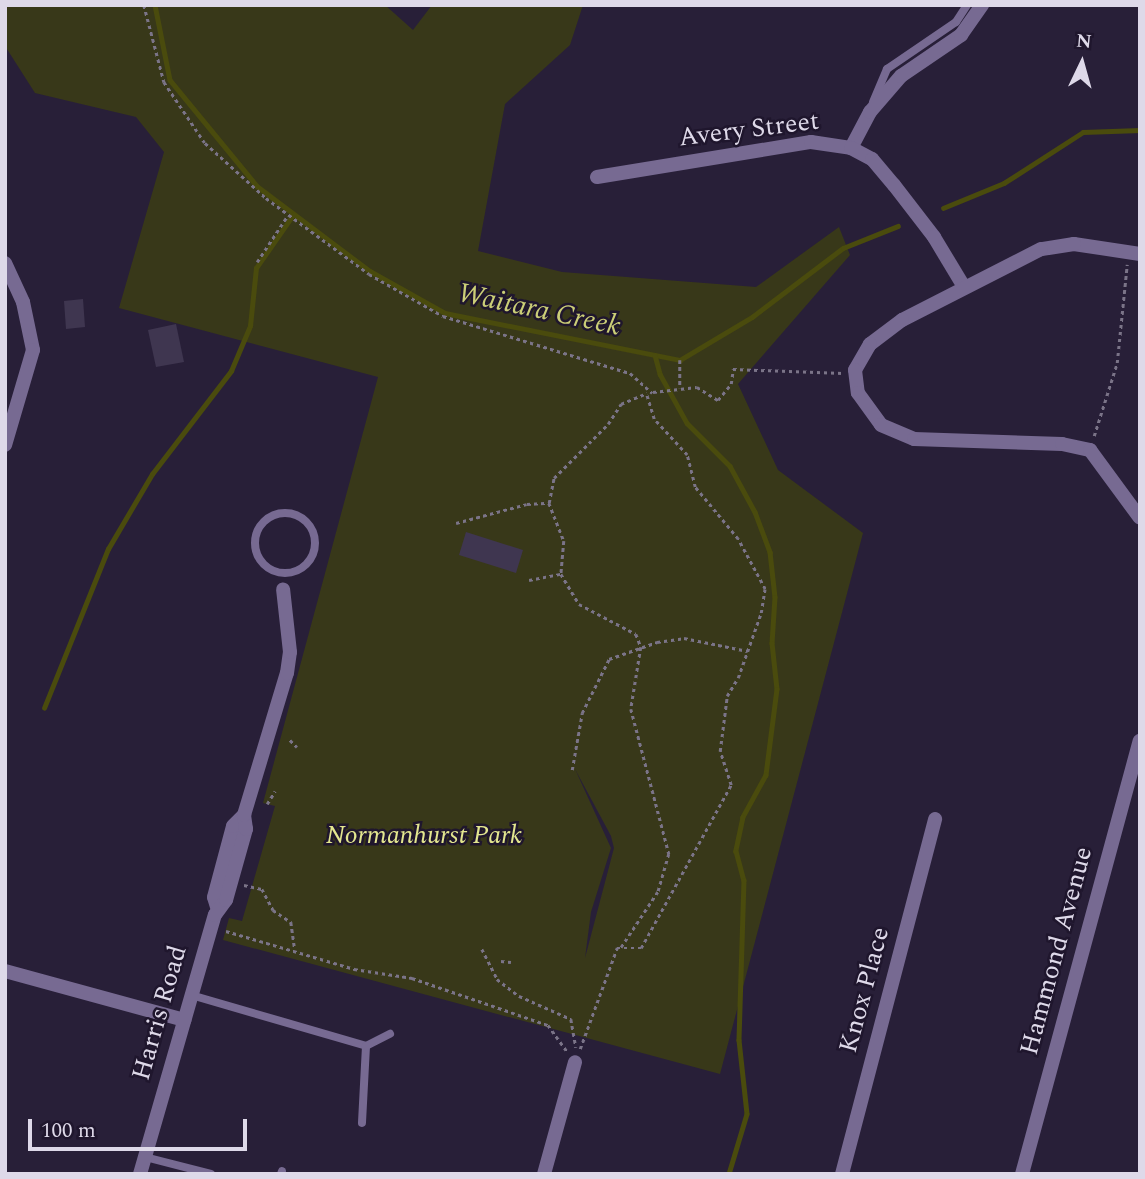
<!DOCTYPE html>
<style>
body{margin:0}
#map{position:relative;width:1145px;height:1179px;overflow:hidden;background:#281f38;font-family:Spectral,serif}
div>[style]{position:absolute}
.green>*{inset:0;background:#383819}
.stream>*{height:4.5px;margin:-2.25px;padding:0 2.25px;transform-origin:2.25px;border-radius:2.25px;background:#4a4b0d}
.building>*{inset:0;background:#3f3650}
.path>*{height:2.5px;margin-top:-1.25px;transform-origin:0;background:repeating-linear-gradient(90deg,#7b7488 0 3.5px,transparent 0 7px)}
.lane>*{height:8px;margin:-4px;padding:0 4px;transform-origin:4px;border-radius:4px;background:#776a92}
.lane>.ring{margin:-4px;padding:0;box-sizing:content-box;background:none;border:8px solid #776a92;border-radius:50%}
.street>*{height:14px;margin:-7px;padding:0 7px;transform-origin:7px;border-radius:7px;background:#776a92}
span{translate:-50% -50%;white-space:nowrap;text-align:center;line-height:1.15;-webkit-text-stroke:5px #1f162d;paint-order:stroke}
.street-label{font-size:26px;color:#ded9e9}
.park-label{font-size:26px;color:#e3e68f;font-style:italic}
.water-label{font-size:28px;color:#cbce77;font-style:italic}
.frame{position:absolute;inset:0;border:7px solid #ded9e9;pointer-events:none}
.north{position:absolute;left:1047px;top:28px;width:70px;height:70px;-webkit-text-stroke:5px #1f162d;paint-order:stroke;rotate:5deg;font-size:19px;font-weight:700;line-height:28px;text-align:center;color:#ded9e9}
.north::after{content:'';display:block;margin:auto;width:24px;height:32px;background:#ded9e9;clip-path:polygon(50% 0,100% 100%,50% 72%,0 100%)}
.scale{position:absolute;left:28px;top:1119px;width:219px;height:32px;box-sizing:border-box;border:4px solid #ded9e9;border-top:0;padding-left:9px;font-size:21px;line-height:24px;white-space:nowrap;color:#ded9e9;-webkit-text-stroke:5px #1f162d;paint-order:stroke}
</style>
<div id="map">
<div class="green">
<div style="clip-path:polygon(evenodd,5px 5px,385px 5px,413px 30px,432px 5px,583px 5px,570px 45px,505px 104px,478px 251px,562px 272px,756px 287px,839px 227px,850px 255px,738px 384px,778px 470px,863px 533px,720px 1074px,223px 940px,229px 918px,242px 921px,275px 806px,263px 803px,378px 377px,119px 308px,164px 152px,136px 117px,35px 93px,5px 46px,5px 5px,575px 769px,611px 836px,614px 848px,585px 958px,591px 912px,611px 848px,575px 769px)"></div>
</div>
<div class="stream">
<div style="left:155px;top:5px;width:76px;rotate:78.7deg"></div>
<div style="left:170px;top:80px;width:137px;rotate:50.6deg"></div>
<div style="left:257px;top:186px;width:141px;rotate:37deg"></div>
<div style="left:370px;top:271px;width:86px;rotate:29.2deg"></div>
<div style="left:445px;top:313px;width:240px;rotate:11.3deg"></div>
<div style="left:680px;top:360px;width:84px;rotate:-30.8deg"></div>
<div style="left:752px;top:317px;width:114px;rotate:-37.2deg"></div>
<div style="left:843px;top:248px;width:59px;rotate:-21.8deg"></div>
<div style="left:943px;top:208px;width:66px;rotate:-22.3deg"></div>
<div style="left:1004px;top:183px;width:94px;rotate:-32.8deg"></div>
<div style="left:1083px;top:132px;width:57px;rotate:-2deg"></div>
<div style="left:655px;top:355px;width:20px;rotate:75deg"></div>
<div style="left:660px;top:374px;width:56px;rotate:61.1deg"></div>
<div style="left:687px;top:423px;width:61px;rotate:45deg"></div>
<div style="left:730px;top:466px;width:52px;rotate:61.5deg"></div>
<div style="left:755px;top:512px;width:43px;rotate:69.4deg"></div>
<div style="left:770px;top:552px;width:45px;rotate:83.7deg"></div>
<div style="left:775px;top:597px;width:46px;rotate:93.7deg"></div>
<div style="left:772px;top:643px;width:46px;rotate:83.8deg"></div>
<div style="left:777px;top:689px;width:87px;rotate:97.3deg"></div>
<div style="left:766px;top:775px;width:48px;rotate:118.7deg"></div>
<div style="left:743px;top:817px;width:35px;rotate:102deg"></div>
<div style="left:736px;top:851px;width:30px;rotate:75deg"></div>
<div style="left:744px;top:880px;width:160px;rotate:91.8deg"></div>
<div style="left:739px;top:1040px;width:74px;rotate:83.8deg"></div>
<div style="left:747px;top:1114px;width:63px;rotate:106.7deg"></div>
<div style="left:44px;top:708px;width:171px;rotate:-68.1deg"></div>
<div style="left:108px;top:549px;width:87px;rotate:-59.6deg"></div>
<div style="left:152px;top:474px;width:130px;rotate:-52.5deg"></div>
<div style="left:231px;top:371px;width:49px;rotate:-67.1deg"></div>
<div style="left:250px;top:326px;width:58px;rotate:-84.1deg"></div>
<div style="left:256px;top:268px;width:65px;rotate:-55.1deg"></div>
</div>
<div class="building">
<div style="clip-path:polygon(83px 299px,85px 327px,66px 329px,64px 301px)"></div>
<div style="clip-path:polygon(176px 324px,184px 362px,156px 367px,148px 330px)"></div>
<div style="clip-path:polygon(466px 532px,523px 550px,516px 573px,459px 555px)"></div>
</div>
<div class="path">
<div style="left:144px;top:5px;width:80px;rotate:75.4deg"></div>
<div style="left:164px;top:82px;width:73px;rotate:56.1deg"></div>
<div style="left:205px;top:143px;width:82px;rotate:42deg"></div>
<div style="left:266px;top:198px;width:128px;rotate:36.4deg"></div>
<div style="left:369px;top:274px;width:85px;rotate:29.6deg"></div>
<div style="left:443px;top:316px;width:195px;rotate:17deg"></div>
<div style="left:630px;top:373px;width:30px;rotate:42deg"></div>
<div style="left:257px;top:262px;width:56px;rotate:-56.6deg"></div>
<div style="left:680px;top:360px;width:28px;rotate:90deg"></div>
<div style="left:653px;top:392px;width:44px;rotate:-6.5deg"></div>
<div style="left:697px;top:387px;width:25px;rotate:32deg"></div>
<div style="left:718px;top:400px;width:21px;rotate:-51deg"></div>
<div style="left:731px;top:384px;width:15px;rotate:-82deg"></div>
<div style="left:733px;top:369px;width:110px;rotate:2.1deg"></div>
<div style="left:1094px;top:436px;width:77px;rotate:-72.5deg"></div>
<div style="left:1117px;top:363px;width:99px;rotate:-84.2deg"></div>
<div style="left:549px;top:503px;width:41px;rotate:68.5deg"></div>
<div style="left:564px;top:541px;width:33px;rotate:95deg"></div>
<div style="left:561px;top:574px;width:35px;rotate:59deg"></div>
<div style="left:579px;top:604px;width:64px;rotate:27.8deg"></div>
<div style="left:636px;top:634px;width:14px;rotate:69deg"></div>
<div style="left:641px;top:647px;width:63px;rotate:99.2deg"></div>
<div style="left:631px;top:709px;width:150px;rotate:75.3deg"></div>
<div style="left:669px;top:854px;width:40px;rotate:106deg"></div>
<div style="left:658px;top:892px;width:67px;rotate:123.5deg"></div>
<div style="left:456px;top:523px;width:73px;rotate:-15deg"></div>
<div style="left:527px;top:504px;width:22px;rotate:-3deg"></div>
<div style="left:549px;top:503px;width:25px;rotate:-79deg"></div>
<div style="left:554px;top:478px;width:76px;rotate:-45deg"></div>
<div style="left:608px;top:424px;width:24px;rotate:-57deg"></div>
<div style="left:621px;top:404px;width:28px;rotate:-23deg"></div>
<div style="left:529px;top:580px;width:32px;rotate:-11deg"></div>
<div style="left:290px;top:740px;width:10px;rotate:45deg"></div>
<div style="left:572px;top:770px;width:58px;rotate:-80deg"></div>
<div style="left:582px;top:713px;width:60px;rotate:-63.4deg"></div>
<div style="left:609px;top:659px;width:51px;rotate:-19.5deg"></div>
<div style="left:657px;top:642px;width:27px;rotate:-8deg"></div>
<div style="left:684px;top:638px;width:65px;rotate:11.5deg"></div>
<div style="left:267px;top:804px;width:15px;rotate:-58deg"></div>
<div style="left:244px;top:885px;width:18px;rotate:13deg"></div>
<div style="left:262px;top:889px;width:24px;rotate:62deg"></div>
<div style="left:273px;top:910px;width:22px;rotate:34deg"></div>
<div style="left:291px;top:922px;width:28px;rotate:82deg"></div>
<div style="left:226px;top:931px;width:134px;rotate:16.5deg"></div>
<div style="left:354px;top:969px;width:59px;rotate:8.8deg"></div>
<div style="left:412px;top:978px;width:144px;rotate:19.1deg"></div>
<div style="left:548px;top:1025px;width:32px;rotate:54deg"></div>
<div style="left:482px;top:949px;width:34px;rotate:63deg"></div>
<div style="left:497px;top:979px;width:28px;rotate:38deg"></div>
<div style="left:519px;top:996px;width:57px;rotate:23.9deg"></div>
<div style="left:571px;top:1019px;width:29px;rotate:80deg"></div>
<div style="left:501px;top:961px;width:10px;rotate:6deg"></div>
<div style="left:580px;top:1049px;width:108px;rotate:-69.9deg"></div>
<div style="left:617px;top:948px;width:24px"></div>
<div style="left:641px;top:948px;width:186px;rotate:-61.1deg"></div>
<div style="left:731px;top:785px;width:36px;rotate:-108deg"></div>
<div style="left:720px;top:751px;width:55px;rotate:-82.7deg"></div>
<div style="left:727px;top:696px;width:21px;rotate:-59deg"></div>
<div style="left:738px;top:678px;width:69px;rotate:-70.5deg"></div>
<div style="left:761px;top:613px;width:24px;rotate:-81deg"></div>
<div style="left:765px;top:589px;width:57px;rotate:-118.4deg"></div>
<div style="left:738px;top:539px;width:67px;rotate:-129.6deg"></div>
<div style="left:695px;top:487px;width:33px;rotate:-104deg"></div>
<div style="left:687px;top:455px;width:49px;rotate:-132.5deg"></div>
<div style="left:654px;top:419px;width:27px;rotate:-107deg"></div>
</div>
<div class="lane">
<div style="left:873px;top:102px;width:36px;rotate:-67deg"></div>
<div style="left:887px;top:69px;width:83px;rotate:-34.3deg"></div>
<div style="left:956px;top:22px;width:20px;rotate:-57deg"></div>
<div class="ring" style="left:255px;top:513px;width:52px;height:52px"></div>
<div style="left:191px;top:995px;width:182px;rotate:16.2deg"></div>
<div style="left:366px;top:1046px;width:77px;rotate:93deg"></div>
<div style="left:366px;top:1046px;width:27px;rotate:-27deg"></div>
<div style="left:145px;top:1157px;width:68px;rotate:14.4deg"></div>
<div style="left:281px;top:1174px;width:3px;rotate:-72deg"></div>
</div>
<div class="street">
<div style="left:851px;top:148px;width:41px;rotate:-62.2deg"></div>
<div style="left:870px;top:112px;width:48px;rotate:-49.3deg"></div>
<div style="left:901px;top:76px;width:73px;rotate:-34.3deg"></div>
<div style="left:961px;top:35px;width:37px;rotate:-55deg"></div>
<div style="left:597px;top:177px;width:217px;rotate:-9.3deg"></div>
<div style="left:811px;top:142px;width:40px;rotate:8.5deg"></div>
<div style="left:851px;top:148px;width:24px;rotate:28deg"></div>
<div style="left:872px;top:159px;width:34px;rotate:50deg"></div>
<div style="left:894px;top:185px;width:66px;rotate:52.4deg"></div>
<div style="left:934px;top:237px;width:58px;rotate:59deg"></div>
<div style="left:1140px;top:254px;width:67px;rotate:-171.4deg"></div>
<div style="left:1074px;top:244px;width:33px;rotate:171deg"></div>
<div style="left:1041px;top:249px;width:156px;rotate:152.9deg"></div>
<div style="left:902px;top:320px;width:40px;rotate:143deg"></div>
<div style="left:870px;top:344px;width:30px;rotate:120deg"></div>
<div style="left:855px;top:370px;width:23px;rotate:83deg"></div>
<div style="left:858px;top:393px;width:39px;rotate:54deg"></div>
<div style="left:881px;top:425px;width:36px;rotate:23deg"></div>
<div style="left:914px;top:439px;width:148px;rotate:1.9deg"></div>
<div style="left:1062px;top:444px;width:29px;rotate:12deg"></div>
<div style="left:1090px;top:450px;width:84px;rotate:53.7deg"></div>
<div style="left:5px;top:263px;width:43px;rotate:65.2deg"></div>
<div style="left:23px;top:302px;width:49px;rotate:78.2deg"></div>
<div style="left:33px;top:350px;width:99px;rotate:106.4deg"></div>
<div style="left:217px;top:907px;width:10px;rotate:-107deg"></div>
<div style="left:214px;top:897px;width:73px;rotate:-75deg"></div>
<div style="left:233px;top:826px;width:16px;rotate:-45deg"></div>
<div style="left:5px;top:971px;width:186px;rotate:15.3deg"></div>
<div style="left:140px;top:1174px;width:270px;rotate:-73.9deg"></div>
<div style="left:215px;top:915px;width:19px;rotate:-54deg"></div>
<div style="left:226px;top:900px;width:74px;rotate:-74.3deg"></div>
<div style="left:246px;top:829px;width:14px;rotate:-98deg"></div>
<div style="left:244px;top:815px;width:148px;rotate:-73.2deg"></div>
<div style="left:287px;top:673px;width:21px;rotate:-82deg"></div>
<div style="left:290px;top:652px;width:63px;rotate:-96.3deg"></div>
<div style="left:544px;top:1174px;width:116px;rotate:-74.5deg"></div>
<div style="left:842px;top:1174px;width:367px;rotate:-75.3deg"></div>
<div style="left:1022px;top:1174px;width:449px;rotate:-74.8deg"></div>
</div>
<div class="street-label">
<span style="left:749px;top:130px;rotate:-7deg">Avery Street</span>
<span style="left:1057px;top:951px;rotate:-75deg">Hammond Avenue</span>
<span style="left:865px;top:990px;rotate:-75deg">Knox Place</span>
<span style="left:160px;top:1013px;rotate:-74deg">Harris Road</span>
</div>
<div class="park-label">
<span style="left:424px;top:836px">Normanhurst Park</span>
</div>
<div class="water-label">
<span style="left:539px;top:310px;rotate:12deg">Waitara Creek</span>
</div>
<div class="frame"></div>
<div class="north">N</div>
<div class="scale">100 m</div>
</div>
